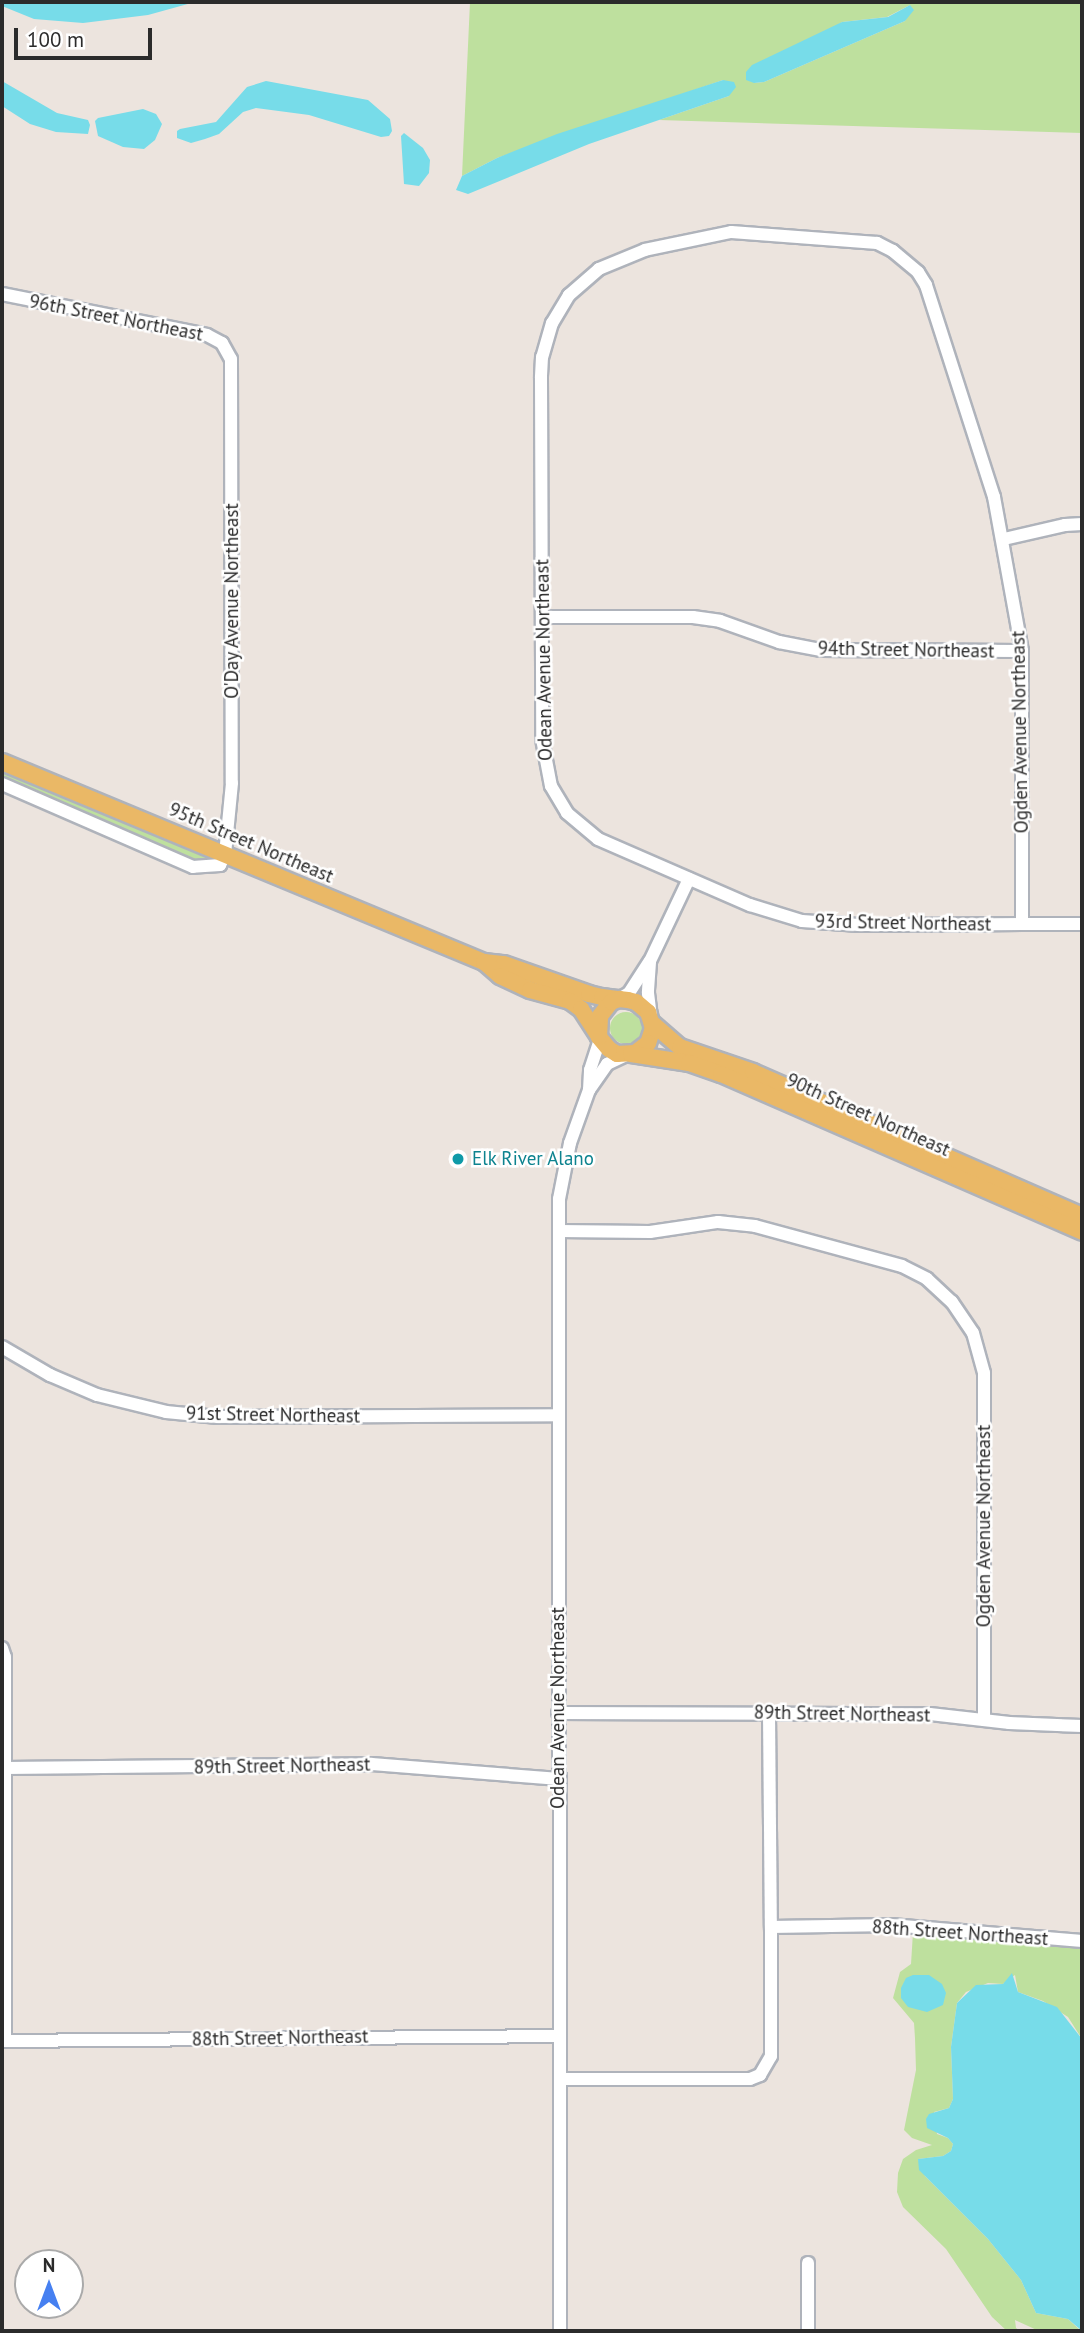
<!DOCTYPE html>
<style>
body{margin:0}
#map{position:relative;width:1084px;height:2333px;overflow:hidden;background:#ece4de;font-family:"PT Sans",sans-serif}
div>[style]{position:absolute}
.green>*{inset:0;background:#bee09e}
.round{border-radius:50%}
.water>*{inset:0;background:#77dce9}
.roads{filter:drop-shadow(2px 0 #afb3bb) drop-shadow(-2px 0 #afb3bb) drop-shadow(0 2px #afb3bb) drop-shadow(0 -2px #afb3bb)}
.minor>*{height:12px;margin:-6px;padding:0 6px;transform-origin:6px;border-radius:6px;background:#fff}
.major>*{height:16px;margin:-8px;padding:0 8px;transform-origin:8px;border-radius:8px;background:#eab866}
.dots>*{width:19px;height:19px;translate:-50% -50%;box-sizing:border-box;border:4px solid #fff;border-radius:50%}
span{translate:-50% -50%;white-space:nowrap;text-align:center;line-height:1.15;-webkit-text-stroke:5px #fff;paint-order:stroke}
.street-label{font-size:19px;color:#2b2b2b}
.culture-label{font-size:19px;color:#0d838f}
.left{translate:0 -50%;text-align:left}
.frame{position:absolute;inset:0;border:4px solid #2b2b2b;pointer-events:none}
.north{position:absolute;left:14px;top:2249px;width:70px;height:70px;box-sizing:border-box;background:#fff;border:2px solid #aaa;border-radius:50%;rotate:0deg;font-size:19px;font-weight:700;line-height:28px;text-align:center;color:#2b2b2b}
.north::after{content:'';display:block;margin:auto;width:24px;height:32px;background:#4680f1;clip-path:polygon(50% 0,100% 100%,50% 72%,0 100%)}
.scale{position:absolute;left:14px;top:28px;width:138px;height:32px;box-sizing:border-box;border:4px solid #2b2b2b;border-top:0;padding-left:9px;font-size:21px;line-height:24px;white-space:nowrap;color:#2b2b2b;-webkit-text-stroke:5px #fff;paint-order:stroke}
</style>
<div id="map">
<div class="green">
<div style="clip-path:polygon(evenodd,470px 2px,1082px 2px,1082px 133px,659px 120px,729px 96px,723px 80px,497px 158px,462px 176px,470px 2px,910px 5px,905px 21px,764px 82px,754px 83px,842px 22px,887px 17px,910px 5px)"></div>
<div style="clip-path:polygon(2px 771px,211px 857px,211px 859px,192px 859px,2px 780px)"></div>
<div class="round" style="left:610px;top:1012px;width:32px;height:32px"></div>
<div style="clip-path:polygon(913px 1932px,1082px 1946px,1082px 2039px,1068px 2017px,1043px 2001px,1018px 1992px,1015px 1975px,1003px 1984px,988px 1983px,966px 1992px,957px 2003px,951px 2047px,953px 2099px,949px 2108px,934px 2112px,937px 2134px,948px 2138px,953px 2144px,951px 2151px,943px 2156px,918px 2159px,925px 2176px,988px 2239px,1021px 2280px,1036px 2313px,1068px 2319px,1081px 2331px,1039px 2331px,1015px 2320px,1016px 2328px,1020px 2331px,1007px 2331px,992px 2317px,946px 2249px,903px 2207px,897px 2192px,898px 2173px,903px 2159px,916px 2150px,932px 2145px,912px 2138px,904px 2130px,916px 2070px,915px 2038px,914px 2023px,893px 1998px,900px 1972px,911px 1964px)"></div>
</div>
<div class="water">
<div style="clip-path:polygon(2px 2px,195px 2px,148px 15px,83px 23px,34px 19px,2px 6px)"></div>
<div style="clip-path:polygon(910px 5px,914px 10px,905px 21px,764px 82px,754px 83px,746px 80px,746px 72px,752px 65px,842px 22px,888px 17px)"></div>
<div style="clip-path:polygon(723px 80px,734px 82px,736px 87px,729px 96px,589px 144px,468px 194px,456px 190px,462px 176px,497px 158px,557px 134px)"></div>
<div style="clip-path:polygon(2px 81px,57px 113px,88px 120px,90px 125px,88px 134px,56px 132px,30px 124px,2px 106px)"></div>
<div style="clip-path:polygon(266px 81px,368px 100px,390px 119px,392px 131px,389px 136px,381px 137px,309px 115px,256px 108px,243px 112px,219px 134px,205px 139px,191px 143px,177px 138px,177px 131px,180px 129px,216px 122px,247px 87px)"></div>
<div style="clip-path:polygon(143px 109px,156px 114px,162px 124px,155px 140px,144px 149px,123px 147px,98px 136px,95px 121px,98px 118px)"></div>
<div style="clip-path:polygon(404px 133px,423px 148px,430px 160px,429px 173px,419px 186px,404px 184px,401px 136px)"></div>
<div style="clip-path:polygon(1012px 1973px,1018px 1992px,1057px 2007px,1082px 2039px,1082px 2331px,1068px 2319px,1036px 2313px,1021px 2280px,988px 2239px,919px 2170px,918px 2159px,943px 2156px,951px 2151px,953px 2144px,948px 2138px,927px 2128px,926px 2119px,929px 2114px,949px 2108px,953px 2099px,951px 2047px,957px 2003px,976px 1985px,1003px 1984px)"></div>
<div style="clip-path:polygon(913px 1975px,929px 1975px,942px 1984px,946px 1993px,943px 2005px,927px 2012px,908px 2007px,901px 1998px,901px 1988px,906px 1978px)"></div>
</div>
<div class="roads">
<div class="minor">
<div style="left:2px;top:294px;width:209px;rotate:11.3deg"></div>
<div style="left:207px;top:335px;width:17px;rotate:28deg"></div>
<div style="left:222px;top:343px;width:18px;rotate:61deg"></div>
<div style="left:231px;top:359px;width:424px;rotate:89.9deg"></div>
<div style="left:232px;top:783px;width:71px;rotate:95.6deg"></div>
<div style="left:225px;top:854px;width:12px;rotate:114deg"></div>
<div style="left:220px;top:865px;width:27px;rotate:176deg"></div>
<div style="left:193px;top:867px;width:208px;rotate:-156.5deg"></div>
<div style="left:1004px;top:539px;width:63px;rotate:-12.9deg"></div>
<div style="left:1065px;top:525px;width:17px;rotate:-3deg"></div>
<div style="left:542px;top:617px;width:151px"></div>
<div style="left:693px;top:617px;width:27px;rotate:8deg"></div>
<div style="left:720px;top:621px;width:63px;rotate:19.6deg"></div>
<div style="left:779px;top:642px;width:43px;rotate:10.8deg"></div>
<div style="left:821px;top:650px;width:201px;rotate:0.3deg"></div>
<div style="left:1022px;top:924px;width:273px;rotate:-90deg"></div>
<div style="left:1022px;top:651px;width:157px;rotate:-100.3deg"></div>
<div style="left:994px;top:497px;width:223px;rotate:-107.8deg"></div>
<div style="left:926px;top:285px;width:15px;rotate:-122deg"></div>
<div style="left:918px;top:272px;width:33px;rotate:-140deg"></div>
<div style="left:893px;top:251px;width:18px;rotate:-153deg"></div>
<div style="left:877px;top:243px;width:146px;rotate:-175.7deg"></div>
<div style="left:731px;top:232px;width:88px;rotate:168.2deg"></div>
<div style="left:645px;top:250px;width:50px;rotate:157.6deg"></div>
<div style="left:599px;top:269px;width:40px;rotate:139deg"></div>
<div style="left:569px;top:295px;width:33px;rotate:121deg"></div>
<div style="left:552px;top:323px;width:35px;rotate:106deg"></div>
<div style="left:542px;top:357px;width:21px;rotate:93deg"></div>
<div style="left:541px;top:378px;width:361px;rotate:89.8deg"></div>
<div style="left:542px;top:739px;width:48px;rotate:79.2deg"></div>
<div style="left:551px;top:786px;width:31px;rotate:59deg"></div>
<div style="left:567px;top:813px;width:40px;rotate:40deg"></div>
<div style="left:598px;top:839px;width:166px;rotate:23.5deg"></div>
<div style="left:750px;top:905px;width:54px;rotate:17.1deg"></div>
<div style="left:802px;top:921px;width:57px;rotate:4deg"></div>
<div style="left:859px;top:925px;width:40px"></div>
<div style="left:899px;top:925px;width:123px;rotate:-0.5deg"></div>
<div style="left:1022px;top:924px;width:60px"></div>
<div style="left:650px;top:962px;width:31px;rotate:94deg"></div>
<div style="left:648px;top:993px;width:24px;rotate:83deg"></div>
<div style="left:619px;top:999px;width:12px;rotate:-31deg"></div>
<div style="left:629px;top:993px;width:38px;rotate:-57deg"></div>
<div style="left:650px;top:961px;width:91px;rotate:-64.6deg"></div>
<div style="left:589px;top:1090px;width:20px;rotate:-87deg"></div>
<div style="left:590px;top:1070px;width:33px;rotate:-72deg"></div>
<div style="left:559px;top:1231px;width:91px;rotate:0.6deg"></div>
<div style="left:650px;top:1232px;width:69px;rotate:-8.4deg"></div>
<div style="left:718px;top:1222px;width:37px;rotate:6deg"></div>
<div style="left:755px;top:1226px;width:152px;rotate:15.2deg"></div>
<div style="left:902px;top:1266px;width:28px;rotate:27deg"></div>
<div style="left:927px;top:1279px;width:34px;rotate:43deg"></div>
<div style="left:952px;top:1302px;width:37px;rotate:56deg"></div>
<div style="left:973px;top:1333px;width:41px;rotate:74.6deg"></div>
<div style="left:984px;top:1373px;width:347px;rotate:90deg"></div>
<div style="left:2px;top:1347px;width:56px;rotate:30.3deg"></div>
<div style="left:50px;top:1375px;width:51px;rotate:23.1deg"></div>
<div style="left:97px;top:1395px;width:71px;rotate:13.8deg"></div>
<div style="left:166px;top:1412px;width:52px;rotate:5.5deg"></div>
<div style="left:218px;top:1417px;width:340px;rotate:-0.3deg"></div>
<div style="left:2px;top:1648px;width:9px;rotate:72deg"></div>
<div style="left:5px;top:1657px;width:384px;rotate:90deg"></div>
<div style="left:558px;top:1713px;width:372px;rotate:0.2deg"></div>
<div style="left:930px;top:1714px;width:80px;rotate:6.5deg"></div>
<div style="left:1009px;top:1723px;width:73px;rotate:2.4deg"></div>
<div style="left:769px;top:1713px;width:214px;rotate:89.5deg"></div>
<div style="left:5px;top:1768px;width:367px;rotate:-0.6deg"></div>
<div style="left:372px;top:1764px;width:188px;rotate:4.6deg"></div>
<div style="left:2px;top:2041px;width:557px;rotate:-0.51deg"></div>
<div style="left:560px;top:2079px;width:190px"></div>
<div style="left:750px;top:2079px;width:11px;rotate:-22deg"></div>
<div style="left:760px;top:2075px;width:22px;rotate:-60deg"></div>
<div style="left:771px;top:2056px;width:129px;rotate:-90deg"></div>
<div style="left:771px;top:1927px;width:120px;rotate:-1deg"></div>
<div style="left:891px;top:1925px;width:192px;rotate:4.8deg"></div>
<div style="left:808px;top:2263px;width:68px;rotate:90deg"></div>
<div style="left:560px;top:2331px;width:1132px;rotate:-90.05deg"></div>
<div style="left:559px;top:1199px;width:57px;rotate:-78.9deg"></div>
<div style="left:570px;top:1143px;width:56px;rotate:-70.3deg"></div>
<div style="left:589px;top:1090px;width:32px;rotate:-55deg"></div>
<div style="left:607px;top:1064px;width:21px;rotate:-25deg"></div>
</div>
<div class="major">
<div style="left:2px;top:762px;width:522px;rotate:22.54deg"></div>
<div style="left:484px;top:962px;width:20px;rotate:6deg"></div>
<div style="left:504px;top:964px;width:90px;rotate:19.4deg"></div>
<div style="left:589px;top:994px;width:13px;rotate:13deg"></div>
<div style="left:602px;top:997px;width:17px;rotate:7deg"></div>
<div style="left:619px;top:999px;width:9px;rotate:6deg"></div>
<div style="left:628px;top:1000px;width:8px;rotate:14deg"></div>
<div style="left:636px;top:1002px;width:16px;rotate:40deg"></div>
<div style="left:648px;top:1012px;width:17px;rotate:73deg"></div>
<div style="left:653px;top:1028px;width:16px;rotate:108deg"></div>
<div style="left:648px;top:1043px;width:16px;rotate:142deg"></div>
<div style="left:635px;top:1053px;width:18px;rotate:177deg"></div>
<div style="left:617px;top:1054px;width:9px;rotate:-148deg"></div>
<div style="left:609px;top:1049px;width:16px;rotate:-130deg"></div>
<div style="left:599px;top:1037px;width:21px;rotate:-87deg"></div>
<div style="left:600px;top:1016px;width:18px;rotate:-52deg"></div>
<div style="left:611px;top:1002px;width:9px;rotate:-21deg"></div>
<div style="left:484px;top:962px;width:21px;rotate:41deg"></div>
<div style="left:500px;top:976px;width:33px;rotate:25deg"></div>
<div style="left:530px;top:990px;width:41px;rotate:15.4deg"></div>
<div style="left:570px;top:1001px;width:14px;rotate:36deg"></div>
<div style="left:581px;top:1009px;width:31px;rotate:57deg"></div>
<div style="left:652px;top:1023px;width:37px;rotate:41deg"></div>
<div style="left:680px;top:1047px;width:77px;rotate:18.9deg"></div>
<div style="left:753px;top:1072px;width:359px;rotate:23.6deg"></div>
<div style="left:631px;top:1054px;width:59px;rotate:8.8deg"></div>
<div style="left:689px;top:1063px;width:34px;rotate:19deg"></div>
<div style="left:721px;top:1074px;width:394px;rotate:23.6deg"></div>
</div>
</div>
<div class="dots">
<div style="left:458px;top:1159px;background:#0f9aa8"></div>
</div>
<div class="street-label">
<span style="left:116px;top:318px;rotate:11deg">96th Street Northeast</span>
<span style="left:232px;top:601px;rotate:-90deg">O'Day Avenue Northeast</span>
<span style="left:906px;top:650px;rotate:1deg">94th Street Northeast</span>
<span style="left:544px;top:660px;rotate:-91deg">Odean Avenue Northeast</span>
<span style="left:1020px;top:732px;rotate:-91deg">Ogden Avenue Northeast</span>
<span style="left:251px;top:843px;rotate:23deg">95th Street Northeast</span>
<span style="left:903px;top:923px;rotate:1deg">93rd Street Northeast</span>
<span style="left:868px;top:1115px;rotate:24deg">90th Street Northeast</span>
<span style="left:273px;top:1415px;rotate:1deg">91st Street Northeast</span>
<span style="left:984px;top:1526px;rotate:-90deg">Ogden Avenue Northeast</span>
<span style="left:558px;top:1708px;rotate:-90deg">Odean Avenue Northeast</span>
<span style="left:842px;top:1714px;rotate:1deg">89th Street Northeast</span>
<span style="left:282px;top:1766px;rotate:-1deg">89th Street Northeast</span>
<span style="left:960px;top:1933px;rotate:4deg">88th Street Northeast</span>
<span style="left:280px;top:2038px;rotate:-1deg">88th Street Northeast</span>
</div>
<div class="culture-label">
<span class="left" style="left:472px;top:1159px">Elk River Alano</span>
</div>
<div class="frame"></div>
<div class="north">N</div>
<div class="scale">100 m</div>
</div>
